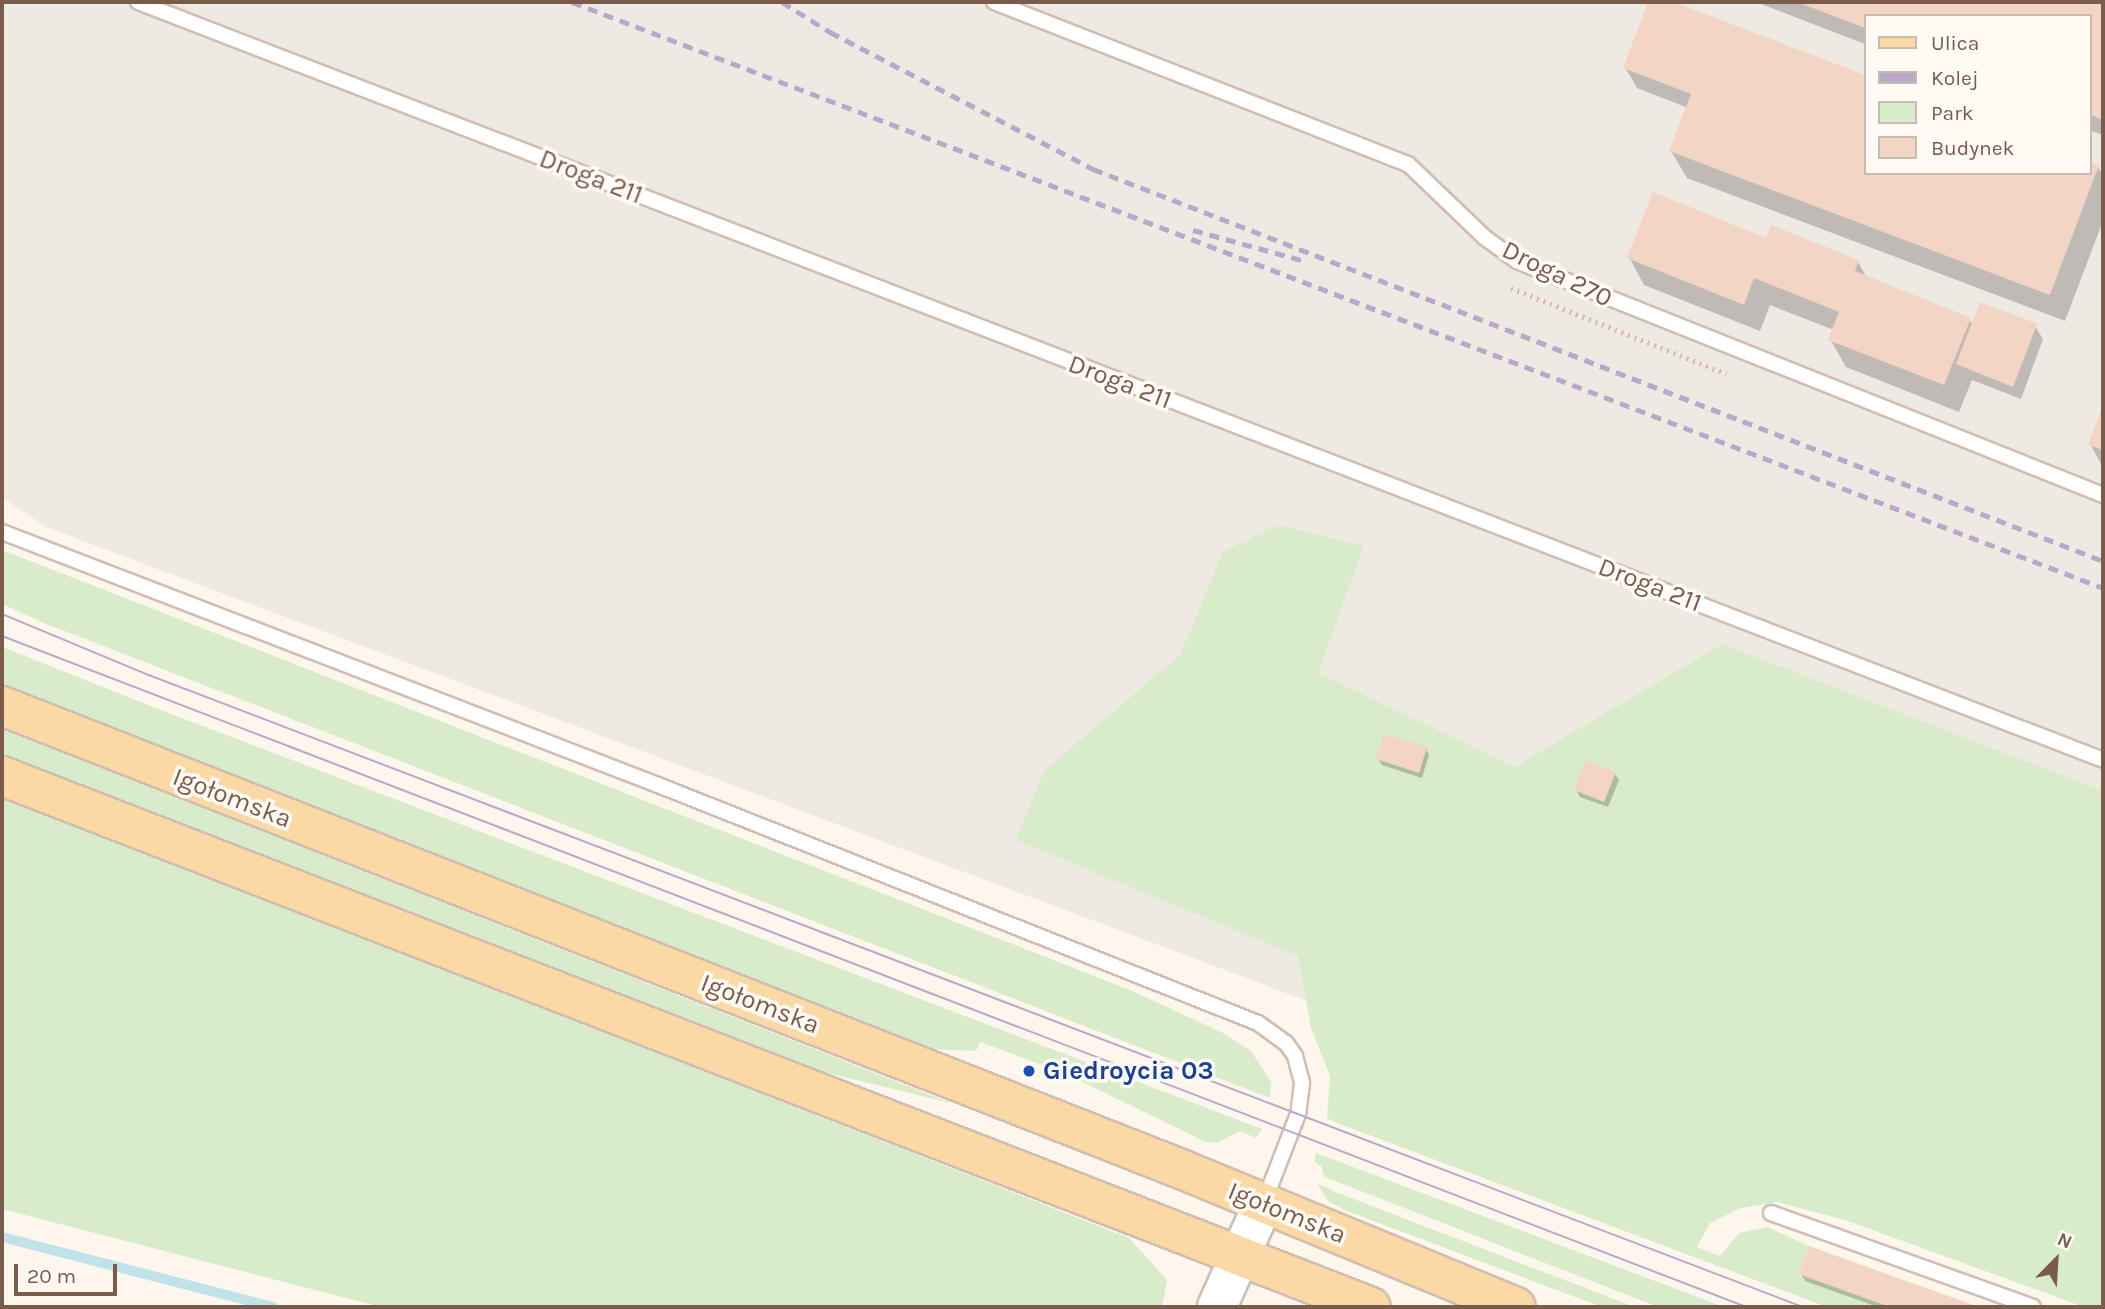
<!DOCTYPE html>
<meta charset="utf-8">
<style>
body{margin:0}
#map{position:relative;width:2105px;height:1309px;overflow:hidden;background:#fdf6ec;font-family:Karla,sans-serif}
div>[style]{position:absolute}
.industrial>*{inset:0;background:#efe9e4}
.green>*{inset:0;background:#d8ecc9}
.shadow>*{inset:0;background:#0003}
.stream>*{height:10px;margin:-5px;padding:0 5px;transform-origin:5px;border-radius:5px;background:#bfe3e8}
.building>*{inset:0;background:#f3d5c3}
.path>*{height:4.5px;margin-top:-2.25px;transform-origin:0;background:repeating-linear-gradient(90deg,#d9b8a5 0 2px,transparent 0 7px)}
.roads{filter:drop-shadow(2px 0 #d1beb0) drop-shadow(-2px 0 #d1beb0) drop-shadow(0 2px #d1beb0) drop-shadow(0 -2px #d1beb0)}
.lane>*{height:14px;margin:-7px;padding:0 7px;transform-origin:7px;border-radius:7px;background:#fff}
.secondary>*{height:38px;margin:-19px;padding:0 19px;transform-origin:19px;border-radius:19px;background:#fff}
.primary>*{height:38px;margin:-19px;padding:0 19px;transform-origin:19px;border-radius:19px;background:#fbd9a5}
.tram>*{height:2px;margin:-1px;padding:0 1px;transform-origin:1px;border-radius:1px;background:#b9a8c9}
.rail>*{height:5px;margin-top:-2.5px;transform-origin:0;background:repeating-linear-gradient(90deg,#b9a8c9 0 10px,transparent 0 17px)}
.dots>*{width:19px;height:19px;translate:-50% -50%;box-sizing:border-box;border:4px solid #fffaf3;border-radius:50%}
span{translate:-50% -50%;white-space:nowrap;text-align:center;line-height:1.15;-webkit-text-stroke:7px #fffaf3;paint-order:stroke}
.street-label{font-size:26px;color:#7a5c4d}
.transit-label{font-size:26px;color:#164399;font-weight:700}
.left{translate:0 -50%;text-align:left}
.frame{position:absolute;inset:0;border:4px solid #7a5c4d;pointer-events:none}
.legend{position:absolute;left:1864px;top:14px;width:228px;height:161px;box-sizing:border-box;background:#fffaf3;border:2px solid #cabbb1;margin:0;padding:9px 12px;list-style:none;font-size:21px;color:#7a5c4d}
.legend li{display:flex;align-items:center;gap:14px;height:35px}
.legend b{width:35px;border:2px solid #cabbb1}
.north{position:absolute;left:2021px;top:1225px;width:70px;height:70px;-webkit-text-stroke:5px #fffaf3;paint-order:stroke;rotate:24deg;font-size:19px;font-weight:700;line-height:28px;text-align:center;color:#7a5c4d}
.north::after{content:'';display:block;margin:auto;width:24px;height:32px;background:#7a5c4d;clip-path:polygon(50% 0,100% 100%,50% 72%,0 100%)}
.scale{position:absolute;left:14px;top:1264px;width:103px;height:32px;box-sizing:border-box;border:4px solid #7a5c4d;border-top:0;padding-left:9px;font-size:21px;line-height:24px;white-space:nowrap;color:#7a5c4d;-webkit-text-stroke:5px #fffaf3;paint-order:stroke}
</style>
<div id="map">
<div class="industrial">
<div style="clip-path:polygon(evenodd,2px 2px,2103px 2px,2103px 1300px,46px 527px,2px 497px,2px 2px,1865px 16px,2089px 16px,2089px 173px,1865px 173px,1865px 16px)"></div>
</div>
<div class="green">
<div style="clip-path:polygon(1278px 525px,1364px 546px,1318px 673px,1515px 767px,1722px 644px,2103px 791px,2103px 1307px,2084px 1307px,1845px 1220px,1777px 1202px,1741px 1208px,1710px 1223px,1697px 1247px,1720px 1256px,1739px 1233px,1768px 1227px,1809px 1246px,1799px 1275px,1890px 1307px,1827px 1307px,1332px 1121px,1327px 1118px,1330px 1076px,1311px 1028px,1298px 956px,1016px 840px,1044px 771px,1180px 655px,1223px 552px)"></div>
<div style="clip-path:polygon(2px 550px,1130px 990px,1223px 1033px,1251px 1051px,1271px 1082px,1270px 1098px,44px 623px,2px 604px)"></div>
<div style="clip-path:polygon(2px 647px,158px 709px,1262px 1129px,1256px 1138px,1240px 1131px,1217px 1143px,1206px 1142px,1064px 1073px,980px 1042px,976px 1051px,924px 1049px,26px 696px,2px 686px)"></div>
<div style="clip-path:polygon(2px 727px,125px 777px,951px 1103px,790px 1064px,2px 758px)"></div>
<div style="clip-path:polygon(2px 795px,1129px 1238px,1167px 1280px,1162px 1307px,381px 1307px,2px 1209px)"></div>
<div style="clip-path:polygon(1316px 1153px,1724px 1307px,1658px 1307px,1325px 1177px,1321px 1166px,1314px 1162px)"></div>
<div style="clip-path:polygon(1317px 1183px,1338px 1193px,1635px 1307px,1602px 1307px,1347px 1211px,1328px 1201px)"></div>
</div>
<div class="shadow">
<div style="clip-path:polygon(1650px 2px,1669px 2px,1865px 77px,1865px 173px,2089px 173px,2098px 167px,2103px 176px,2103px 221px,2065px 321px,1687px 178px,1671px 151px,1688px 108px,1637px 88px,1625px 67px)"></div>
<div style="clip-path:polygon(1756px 2px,2103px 2px,2103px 135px,2089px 130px,2089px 16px,1865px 16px,1865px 44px)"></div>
<div style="clip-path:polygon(1767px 240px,1858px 262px,1867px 278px,1969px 319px,1973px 325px,2035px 326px,2043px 339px,2021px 399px,1972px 380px,1959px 412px,1846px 367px,1830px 339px,1834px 330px,1770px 305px,1760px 331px,1644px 285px,1629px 257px)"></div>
<div style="clip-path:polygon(2103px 409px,2103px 468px,2090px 444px)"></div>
<div style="clip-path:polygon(1426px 749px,1429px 755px,1422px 778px,1382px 765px,1378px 759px)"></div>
<div style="clip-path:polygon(1615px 774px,1619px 780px,1608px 807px,1580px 797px,1576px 790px)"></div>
<div style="clip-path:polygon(1810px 1248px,1974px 1307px,1878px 1307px,1805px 1281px,1801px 1274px)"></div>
</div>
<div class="stream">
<div style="left:2px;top:1237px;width:280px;rotate:14.5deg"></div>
</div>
<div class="building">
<div style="clip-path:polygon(1648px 2px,1674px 2px,1865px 75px,1865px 173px,2089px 173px,2089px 161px,2099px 165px,2050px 295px,1669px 151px,1691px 94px,1623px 68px)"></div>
<div style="clip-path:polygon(1797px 2px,2103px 2px,2103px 120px,2089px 114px,2089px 16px,1865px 16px,1865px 28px)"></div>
<div style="clip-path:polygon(1653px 192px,1766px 238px,1771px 225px,1859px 260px,1855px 271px,1971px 318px,1944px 385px,1828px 340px,1839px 312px,1754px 278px,1744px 305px,1627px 258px)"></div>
<div style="clip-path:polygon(1980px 302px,2037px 324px,2013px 387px,1956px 364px)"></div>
<div style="clip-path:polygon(2103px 405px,2103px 450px,2088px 445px)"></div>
<div style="clip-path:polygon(1383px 734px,1427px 747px,1419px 773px,1376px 759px)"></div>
<div style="clip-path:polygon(1586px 760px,1616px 772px,1604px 802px,1574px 790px)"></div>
<div style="clip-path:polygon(1809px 1246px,1979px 1307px,1890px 1307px,1799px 1274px)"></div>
</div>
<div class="path">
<div style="left:1511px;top:288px;width:232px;rotate:21.7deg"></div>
</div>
<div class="roads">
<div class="lane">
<div style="left:138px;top:2px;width:2106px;rotate:21.09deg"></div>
<div style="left:994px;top:2px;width:445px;rotate:21.4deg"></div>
<div style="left:1408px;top:164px;width:105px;rotate:43.8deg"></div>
<div style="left:1484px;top:237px;width:41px;rotate:36deg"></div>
<div style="left:1517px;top:261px;width:631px;rotate:21.77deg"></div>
<div style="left:2px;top:532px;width:703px;rotate:21.09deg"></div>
<div style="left:658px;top:785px;width:645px;rotate:21.64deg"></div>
<div style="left:1258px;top:1023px;width:34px;rotate:36deg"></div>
<div style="left:1286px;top:1043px;width:16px;rotate:55deg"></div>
<div style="left:1295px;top:1056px;width:28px;rotate:75deg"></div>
<div style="left:1302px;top:1083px;width:31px;rotate:97deg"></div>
<div style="left:1298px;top:1114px;width:94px;rotate:111.1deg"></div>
<div style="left:1771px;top:1213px;width:278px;rotate:19.7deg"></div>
</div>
<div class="secondary">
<div style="left:1217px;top:1307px;width:113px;rotate:-65.9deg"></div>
</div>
<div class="primary">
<div style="left:2px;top:706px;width:1267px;rotate:21.44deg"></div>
<div style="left:1181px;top:1169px;width:362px;rotate:22.4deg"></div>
<div style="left:2px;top:776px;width:1468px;rotate:21.2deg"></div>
</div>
</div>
<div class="tram">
<div style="left:2px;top:614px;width:156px;rotate:22.6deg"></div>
<div style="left:146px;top:674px;width:1774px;rotate:20.91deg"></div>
<div style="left:2px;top:636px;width:1869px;rotate:21.04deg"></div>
</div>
<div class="rail">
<div style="left:572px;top:2px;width:1639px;rotate:20.94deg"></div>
<div style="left:782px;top:2px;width:57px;rotate:32deg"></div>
<div style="left:830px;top:32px;width:297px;rotate:27.5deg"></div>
<div style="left:1093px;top:169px;width:1083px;rotate:21.21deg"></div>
<div style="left:1193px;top:230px;width:112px;rotate:15.5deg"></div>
</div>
<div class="dots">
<div style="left:1029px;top:1071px;background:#1a4fb4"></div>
</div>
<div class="street-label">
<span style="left:591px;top:177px;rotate:21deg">Droga 211</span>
<span style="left:1557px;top:274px;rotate:26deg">Droga 270</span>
<span style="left:1120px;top:382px;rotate:21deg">Droga 211</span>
<span style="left:1650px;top:585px;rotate:21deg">Droga 211</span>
<span style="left:232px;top:798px;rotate:21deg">Igołomska</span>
<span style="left:760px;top:1004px;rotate:21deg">Igołomska</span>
<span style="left:1287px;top:1213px;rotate:22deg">Igołomska</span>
</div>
<div class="transit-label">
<span class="left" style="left:1043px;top:1071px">Giedroycia 03</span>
</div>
<div class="frame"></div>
<ul class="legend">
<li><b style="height:9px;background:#fbd9a5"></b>Ulica</li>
<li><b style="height:9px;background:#b9a8c9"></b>Kolej</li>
<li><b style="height:19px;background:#d8ecc9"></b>Park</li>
<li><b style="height:19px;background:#f3d5c3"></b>Budynek</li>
</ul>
<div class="north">N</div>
<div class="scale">20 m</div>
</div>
